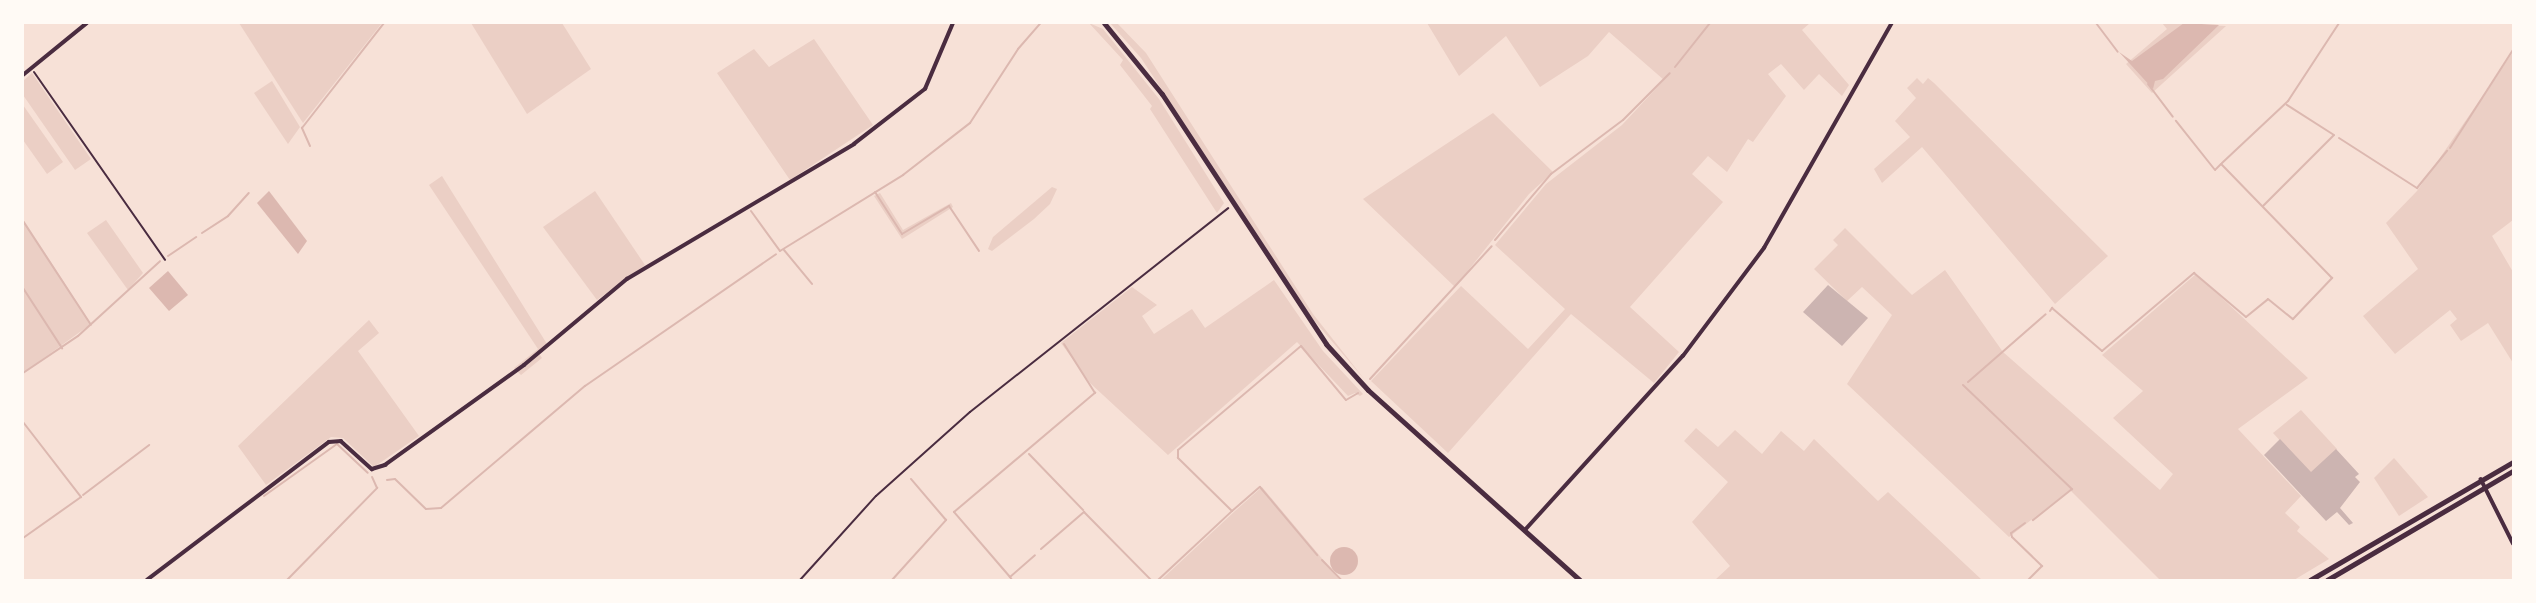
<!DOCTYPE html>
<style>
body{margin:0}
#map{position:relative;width:2536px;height:603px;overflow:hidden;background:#f7e1d7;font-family:"PT Sans",sans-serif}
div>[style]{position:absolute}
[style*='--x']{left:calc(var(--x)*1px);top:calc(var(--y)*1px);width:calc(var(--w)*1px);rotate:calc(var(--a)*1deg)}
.green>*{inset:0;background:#ebcfc5}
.water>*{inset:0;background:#dcb8b0}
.round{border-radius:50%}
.stream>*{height:2px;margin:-1px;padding:0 1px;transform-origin:1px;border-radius:1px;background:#dcb8b0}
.building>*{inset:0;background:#ccb4b1}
.path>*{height:2px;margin:-1px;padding:0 1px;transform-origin:1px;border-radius:1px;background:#4a2c40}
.minor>*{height:3.5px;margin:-1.75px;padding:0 1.75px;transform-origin:1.75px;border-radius:1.75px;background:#4a2c40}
.secondary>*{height:5px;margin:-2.5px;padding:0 2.5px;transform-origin:2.5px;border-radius:2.5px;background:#4a2c40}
.primary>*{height:5px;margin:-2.5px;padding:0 2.5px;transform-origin:2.5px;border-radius:2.5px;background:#4a2c40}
span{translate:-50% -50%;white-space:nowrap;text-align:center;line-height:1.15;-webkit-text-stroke:6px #fffaf5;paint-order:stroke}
.frame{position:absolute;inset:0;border:24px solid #fffaf5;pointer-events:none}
</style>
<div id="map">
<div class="green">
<i style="clip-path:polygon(239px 23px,382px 23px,303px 123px)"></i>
<i style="clip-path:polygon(471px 23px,562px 23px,591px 69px,527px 114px)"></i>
<i style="clip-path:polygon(1089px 23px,1103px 29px,1159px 99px,1224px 203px,1217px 213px,1150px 109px,1152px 106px,1120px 65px,1123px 60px)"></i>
<i style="clip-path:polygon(1110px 23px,1117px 23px,1146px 53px,1313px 314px,1365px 380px,1312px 318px,1141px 58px)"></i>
<i style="clip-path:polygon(1427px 23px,1810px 23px,1802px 30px,1849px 85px,1842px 96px,1819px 74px,1804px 90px,1781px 64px,1768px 74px,1786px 96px,1753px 142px,1748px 139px,1727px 172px,1708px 156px,1692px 174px,1723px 202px,1630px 307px,1679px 352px,1654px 383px,1571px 314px,1448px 453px,1371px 381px,1461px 286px,1528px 349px,1565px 309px,1495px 245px,1546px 184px,1622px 125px,1664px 80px,1609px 32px,1588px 56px,1540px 87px,1506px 36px,1459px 76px)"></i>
<i style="clip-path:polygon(2162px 23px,2226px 26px,2152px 93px,2126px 64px,2167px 29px)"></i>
<i style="clip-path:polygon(814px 39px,873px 125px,790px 180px,717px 73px,754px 49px,769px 67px)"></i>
<i style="clip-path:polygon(2513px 52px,2513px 220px,2492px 236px,2513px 272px,2513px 363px,2488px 323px,2461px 341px,2450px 325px,2457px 319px,2450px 310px,2395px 354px,2363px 316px,2418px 269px,2386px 223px,2417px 191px)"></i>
<i style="clip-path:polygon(32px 73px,91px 159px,75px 170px,23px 95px,23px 81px)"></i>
<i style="clip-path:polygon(1917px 78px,1923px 84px,1928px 78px,1934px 83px,2108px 256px,2055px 304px,1922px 147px,1882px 183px,1874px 169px,1910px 137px,1895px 121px,1916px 98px,1907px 88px)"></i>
<i style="clip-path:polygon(272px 81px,300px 127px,288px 144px,254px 93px)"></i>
<i style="clip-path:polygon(23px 105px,63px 162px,47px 174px,23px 140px)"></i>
<i style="clip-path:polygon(1493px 113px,1553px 172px,1529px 194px,1455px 287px,1363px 199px)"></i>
<i style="clip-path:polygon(442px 176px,547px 344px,538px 352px,542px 358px,521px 375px,514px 368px,538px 349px,429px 185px)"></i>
<i style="clip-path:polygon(1052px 187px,1057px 189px,1050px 204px,1034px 219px,992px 251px,988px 249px,993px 237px)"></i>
<i style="clip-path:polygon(595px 191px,645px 265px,597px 300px,543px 227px)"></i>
<i style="clip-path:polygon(880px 193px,903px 230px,951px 203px,953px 207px,902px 239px,874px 196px)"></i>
<i style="clip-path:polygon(23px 219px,91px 324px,23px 373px)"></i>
<i style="clip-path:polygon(106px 220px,143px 273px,128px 290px,87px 233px)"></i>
<i style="clip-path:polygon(1845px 228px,1912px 295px,1945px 270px,2003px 352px,2160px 490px,2173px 474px,2113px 418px,2143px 391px,2102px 355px,2196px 274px,2308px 378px,2238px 429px,2301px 496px,2285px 513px,2300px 527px,2297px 531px,2329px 559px,2294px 580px,2160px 580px,2070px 490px,2009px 537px,1847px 384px,1892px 315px,1862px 287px,1847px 301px,1814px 269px,1838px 245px,1833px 240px)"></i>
<i style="clip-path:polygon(1274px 280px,1323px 351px,1363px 394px,1360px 396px,1355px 393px,1348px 396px,1297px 342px,1168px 455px,1090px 383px,1061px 343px,1132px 287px,1157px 305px,1142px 316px,1154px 334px,1192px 309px,1205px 328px)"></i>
<i style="clip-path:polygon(369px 320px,379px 333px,358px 351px,419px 436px,374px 467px,343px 438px,331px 437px,266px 485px,238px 446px)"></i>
<i style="clip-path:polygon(2301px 410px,2337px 449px,2310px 474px,2273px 433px)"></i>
<i style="clip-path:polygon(1696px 428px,1718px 447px,1735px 430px,1762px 454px,1781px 431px,1804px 451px,1814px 439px,1878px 501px,1888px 492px,1982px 580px,1715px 580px,1730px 566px,1692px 522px,1728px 482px,1684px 441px)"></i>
<i style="clip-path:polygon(2394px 458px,2428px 497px,2399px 516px,2374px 478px)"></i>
<i style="clip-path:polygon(1262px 487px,1340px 580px,1161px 580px,1235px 511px)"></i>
</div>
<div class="water">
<i style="clip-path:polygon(2184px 23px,2219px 25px,2163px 79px,2155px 81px,2153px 89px,2119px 52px,2132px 61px)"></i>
<i style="clip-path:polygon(269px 191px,307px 241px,298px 254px,257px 203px)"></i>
<i style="clip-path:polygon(168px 271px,188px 295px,169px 311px,149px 288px)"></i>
<i class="round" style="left:1330px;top:547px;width:28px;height:28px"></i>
</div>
<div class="stream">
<i style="--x:2096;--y:23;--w:36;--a:53"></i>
<i style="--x:1675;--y:67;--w:56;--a:-51.5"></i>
<i style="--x:2148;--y:84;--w:41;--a:52.9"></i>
<i style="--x:2339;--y:138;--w:93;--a:32.7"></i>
<i style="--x:2417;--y:188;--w:48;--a:-51"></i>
<i style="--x:310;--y:146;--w:20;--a:-114"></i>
<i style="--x:302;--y:128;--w:133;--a:-52"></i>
<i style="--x:2450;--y:148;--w:117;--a:-57.3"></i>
<i style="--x:2222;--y:163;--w:91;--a:-43.2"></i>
<i style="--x:2288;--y:101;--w:93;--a:-56.8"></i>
<i style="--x:875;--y:192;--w:50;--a:57.3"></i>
<i style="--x:902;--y:234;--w:55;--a:-30.8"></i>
<i style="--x:949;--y:206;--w:54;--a:56.3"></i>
<i style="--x:2263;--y:206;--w:100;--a:-45"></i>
<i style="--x:2334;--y:135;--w:56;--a:-147.4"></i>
<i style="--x:751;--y:211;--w:49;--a:54.1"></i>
<i style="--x:780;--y:251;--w:145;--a:-31.7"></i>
<i style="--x:903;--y:175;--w:85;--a:-37.8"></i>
<i style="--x:970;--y:123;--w:88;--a:-57"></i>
<i style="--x:1018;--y:49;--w:35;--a:-49"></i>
<i style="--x:23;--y:221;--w:124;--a:56.8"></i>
<i style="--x:202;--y:233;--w:31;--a:-33"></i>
<i style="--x:228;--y:216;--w:31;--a:-48"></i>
<i style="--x:1495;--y:240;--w:87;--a:-49.7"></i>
<i style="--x:1551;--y:174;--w:90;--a:-36.9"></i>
<i style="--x:1623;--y:120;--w:66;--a:-45"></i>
<i style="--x:784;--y:250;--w:44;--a:50.5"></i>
<i style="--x:168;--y:256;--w:34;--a:-34"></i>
<i style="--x:23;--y:288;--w:72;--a:57"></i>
<i style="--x:2050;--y:311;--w:4;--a:-56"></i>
<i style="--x:2052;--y:308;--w:66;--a:40.7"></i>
<i style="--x:2102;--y:351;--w:121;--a:-40.3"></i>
<i style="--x:2194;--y:273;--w:68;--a:40.2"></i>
<i style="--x:2246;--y:317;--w:28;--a:-39"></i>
<i style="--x:2268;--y:299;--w:32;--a:39"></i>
<i style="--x:2293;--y:319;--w:57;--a:-46.4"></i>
<i style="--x:2332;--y:278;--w:159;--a:-134.2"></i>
<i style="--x:2221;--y:164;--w:8;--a:135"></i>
<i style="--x:2215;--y:170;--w:63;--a:-128.5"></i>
<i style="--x:23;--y:373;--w:66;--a:-33.9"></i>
<i style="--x:78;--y:336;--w:111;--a:-42.4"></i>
<i style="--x:1370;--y:379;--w:180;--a:-47.5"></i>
<i style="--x:1968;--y:382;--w:103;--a:-41.1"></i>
<i style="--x:1963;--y:385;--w:151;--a:43.7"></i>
<i style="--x:2072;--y:489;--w:50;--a:141.5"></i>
<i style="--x:23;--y:422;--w:95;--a:52.3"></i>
<i style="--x:81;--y:497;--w:71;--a:144.7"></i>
<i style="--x:1029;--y:454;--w:78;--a:46"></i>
<i style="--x:387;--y:480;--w:8;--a:-7"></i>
<i style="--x:395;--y:479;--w:43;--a:44.1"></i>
<i style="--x:426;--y:509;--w:15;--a:-4"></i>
<i style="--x:441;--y:508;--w:189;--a:-40.3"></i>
<i style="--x:585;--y:386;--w:232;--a:-34.6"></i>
<i style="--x:83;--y:495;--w:83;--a:-37.1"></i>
<i style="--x:264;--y:496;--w:90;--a:-35.5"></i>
<i style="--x:337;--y:444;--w:42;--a:43.1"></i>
<i style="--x:1232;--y:511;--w:37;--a:-41"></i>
<i style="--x:1260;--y:487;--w:89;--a:50"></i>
<i style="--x:2025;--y:523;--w:17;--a:144"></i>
<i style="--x:2011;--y:533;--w:4;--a:76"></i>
<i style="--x:2012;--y:537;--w:42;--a:44"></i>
<i style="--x:2042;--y:566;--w:20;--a:135"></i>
<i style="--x:1041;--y:549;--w:57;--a:-40.7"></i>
<i style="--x:1084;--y:512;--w:95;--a:45.4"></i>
<i style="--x:1322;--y:560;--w:28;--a:46"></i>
<i style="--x:1010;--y:577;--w:86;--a:-130.7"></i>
<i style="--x:954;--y:512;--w:185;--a:-40.2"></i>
<i style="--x:1095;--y:393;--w:58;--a:-122.3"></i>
<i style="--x:287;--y:580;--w:129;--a:-45.6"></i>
<i style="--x:377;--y:488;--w:12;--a:-114"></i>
<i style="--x:892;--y:580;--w:81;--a:-48"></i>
<i style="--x:946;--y:520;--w:54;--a:-130.5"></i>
<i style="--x:1012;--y:580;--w:4;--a:-124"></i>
<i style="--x:1010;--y:577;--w:33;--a:-41"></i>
<i style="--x:1158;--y:580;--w:101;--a:-43"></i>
<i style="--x:1232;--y:511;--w:76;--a:-135.5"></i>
<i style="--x:1178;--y:458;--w:8;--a:-90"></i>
<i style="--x:1178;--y:450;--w:161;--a:-40.2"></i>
<i style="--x:1301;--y:346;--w:70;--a:50.2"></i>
<i style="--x:1346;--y:400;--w:14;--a:-30"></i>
</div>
<div class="building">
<i style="clip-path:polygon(1828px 285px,1868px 318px,1842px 346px,1803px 312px)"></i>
<i style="clip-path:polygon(2280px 439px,2311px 472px,2336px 449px,2359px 474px,2355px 477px,2360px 482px,2340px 508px,2353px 523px,2349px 525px,2337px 512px,2326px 521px,2264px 455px)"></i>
</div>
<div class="path">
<i style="--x:34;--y:72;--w:229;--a:55.1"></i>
<i style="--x:800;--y:580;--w:113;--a:-47.9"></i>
<i style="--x:876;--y:496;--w:126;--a:-41.8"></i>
<i style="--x:970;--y:412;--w:329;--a:-38.3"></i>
</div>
<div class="minor">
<i style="--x:23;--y:75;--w:82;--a:-39.1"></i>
<i style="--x:2481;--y:479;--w:72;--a:63.4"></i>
<i style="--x:1525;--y:530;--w:235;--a:-47.8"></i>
<i style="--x:1683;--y:356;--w:135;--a:-53.1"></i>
<i style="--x:1764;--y:248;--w:259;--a:-60.4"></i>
<i style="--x:147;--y:580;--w:228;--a:-37.2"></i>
<i style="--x:329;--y:442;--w:12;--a:-5"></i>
<i style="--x:341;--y:441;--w:42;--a:42.1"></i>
<i style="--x:372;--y:469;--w:14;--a:-17"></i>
<i style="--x:385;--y:465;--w:171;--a:-35.7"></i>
<i style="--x:524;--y:365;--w:134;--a:-39.9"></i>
<i style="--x:627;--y:279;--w:264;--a:-30.7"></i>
<i style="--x:854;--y:144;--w:90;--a:-37.8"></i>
<i style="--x:925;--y:89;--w:72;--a:-67"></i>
</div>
<div class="secondary">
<i style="--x:1104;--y:23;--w:92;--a:50.8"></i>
<i style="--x:1162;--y:94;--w:299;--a:56.7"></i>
<i style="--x:1326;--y:344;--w:62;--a:47.6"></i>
<i style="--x:1368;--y:390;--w:285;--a:41.9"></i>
</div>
<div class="primary">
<i style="--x:2310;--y:580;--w:235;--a:-30.2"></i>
<i style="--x:2327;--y:580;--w:216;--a:-30.4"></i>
</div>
<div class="frame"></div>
</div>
